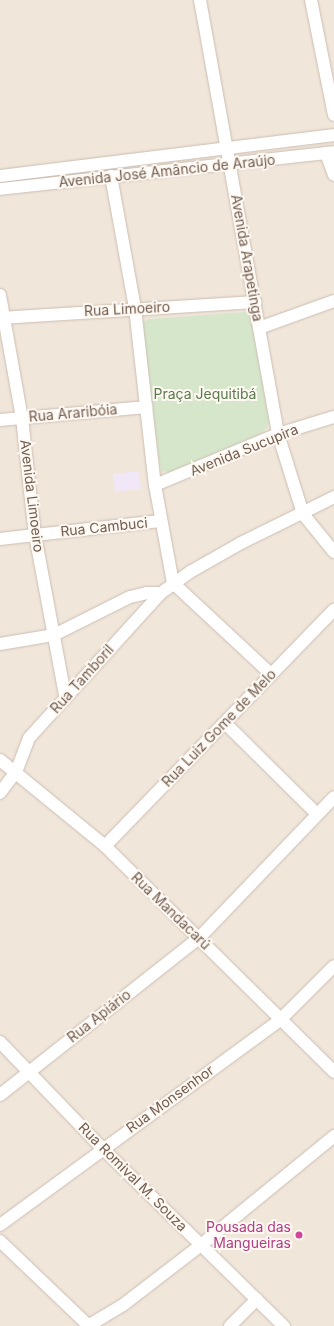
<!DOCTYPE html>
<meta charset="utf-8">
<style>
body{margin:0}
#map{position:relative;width:334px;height:1326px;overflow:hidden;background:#faf4eb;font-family:Inter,sans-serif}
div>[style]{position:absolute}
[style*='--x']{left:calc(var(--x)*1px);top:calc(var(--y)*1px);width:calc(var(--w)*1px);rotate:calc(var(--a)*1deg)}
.residential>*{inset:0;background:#f1e6da}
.education>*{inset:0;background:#f1e7f7}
.green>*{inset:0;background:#d6e6cb}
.roads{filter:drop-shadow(0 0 1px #cbbdb2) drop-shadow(0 0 1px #cbbdb2)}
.minor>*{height:12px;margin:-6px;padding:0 6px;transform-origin:6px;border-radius:6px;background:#fff}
.dots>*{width:11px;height:11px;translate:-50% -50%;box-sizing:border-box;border:2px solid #fdf8f1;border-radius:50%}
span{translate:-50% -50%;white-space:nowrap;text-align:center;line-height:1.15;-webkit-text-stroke:4px #fdf8f1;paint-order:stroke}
.street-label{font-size:14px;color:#725d51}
.park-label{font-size:14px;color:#5b7b4e}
.hotel-label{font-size:14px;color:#b23c85}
.right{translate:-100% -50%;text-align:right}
</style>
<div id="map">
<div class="residential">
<i style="clip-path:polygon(0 0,334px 0,334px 1326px,0 1326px)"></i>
</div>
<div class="education">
<i style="clip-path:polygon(139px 471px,141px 489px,115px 492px,113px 474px)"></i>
</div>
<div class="green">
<i style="clip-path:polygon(247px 312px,251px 316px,269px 423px,267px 428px,260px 434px,170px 472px,161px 471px,140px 324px,149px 319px)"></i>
</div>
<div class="roads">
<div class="minor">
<i style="--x:200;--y:0;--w:441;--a:79.8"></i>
<i style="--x:278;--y:434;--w:84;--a:72.6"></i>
<i style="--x:303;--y:514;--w:49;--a:50.8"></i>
<i style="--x:311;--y:0;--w:117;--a:78.7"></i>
<i style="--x:326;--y:153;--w:23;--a:70"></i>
<i style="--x:0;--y:176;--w:337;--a:-7"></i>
<i style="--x:111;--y:176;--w:134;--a:79.7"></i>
<i style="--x:135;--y:308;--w:178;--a:83.6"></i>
<i style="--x:155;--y:485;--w:100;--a:79.6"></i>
<i style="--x:173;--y:583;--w:134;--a:42.9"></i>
<i style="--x:0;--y:189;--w:336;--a:-6.3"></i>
<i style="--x:0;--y:295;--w:125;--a:79.9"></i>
<i style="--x:22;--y:418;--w:118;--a:83.7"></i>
<i style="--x:35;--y:535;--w:164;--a:79.4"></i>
<i style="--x:0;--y:318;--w:256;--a:-3.6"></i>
<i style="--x:259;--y:328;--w:80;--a:-19.8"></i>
<i style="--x:0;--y:420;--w:147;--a:-5.1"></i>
<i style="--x:155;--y:485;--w:133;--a:-22.5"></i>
<i style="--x:278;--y:434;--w:59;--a:-16.9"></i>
<i style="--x:0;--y:539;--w:161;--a:-6.4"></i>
<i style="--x:0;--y:644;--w:55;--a:-9.5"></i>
<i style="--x:54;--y:635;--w:85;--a:-26.6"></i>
<i style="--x:130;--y:597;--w:17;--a:-13"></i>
<i style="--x:147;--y:593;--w:14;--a:0"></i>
<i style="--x:225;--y:723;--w:129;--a:44.7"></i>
<i style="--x:0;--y:760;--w:136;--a:39.3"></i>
<i style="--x:105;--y:846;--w:322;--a:44.6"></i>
<i style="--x:0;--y:793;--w:26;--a:-53"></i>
<i style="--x:16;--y:772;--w:36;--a:-69"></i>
<i style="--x:29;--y:738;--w:196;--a:-47.7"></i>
<i style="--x:161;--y:593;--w:36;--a:-36"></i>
<i style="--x:190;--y:572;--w:59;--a:-29.6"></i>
<i style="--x:241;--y:543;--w:104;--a:-26.3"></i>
<i style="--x:105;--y:846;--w:329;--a:-45.9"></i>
<i style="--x:0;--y:1042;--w:147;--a:46.1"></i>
<i style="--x:102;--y:1148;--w:255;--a:44.4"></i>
<i style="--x:0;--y:1095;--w:253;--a:-38.3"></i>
<i style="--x:199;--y:938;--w:195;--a:-46.2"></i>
<i style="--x:0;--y:1225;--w:347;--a:-36.2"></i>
<i style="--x:280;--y:1020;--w:76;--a:-45"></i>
<i style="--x:0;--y:1241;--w:123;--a:43.7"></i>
<i style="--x:88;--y:1326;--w:41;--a:-31"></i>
<i style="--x:123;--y:1305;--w:98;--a:-37.6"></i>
<i style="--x:201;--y:1245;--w:172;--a:-39.3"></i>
<i style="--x:230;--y:1326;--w:38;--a:-45"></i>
</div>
</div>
<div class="dots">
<i style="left:299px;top:1235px;background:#d1479c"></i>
</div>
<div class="street-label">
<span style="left:167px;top:171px;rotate:-6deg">Avenida José Amâncio de Araújo</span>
<span style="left:247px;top:258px;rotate:80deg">Avenida Arapetinga</span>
<span style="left:127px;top:309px;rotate:-3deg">Rua Limoeiro</span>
<span style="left:73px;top:413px;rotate:-5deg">Rua Araribóia</span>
<span style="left:244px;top:450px;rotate:-22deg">Avenida Sucupira</span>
<span style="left:32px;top:496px;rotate:83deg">Avenida Limoeiro</span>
<span style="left:104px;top:527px;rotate:-6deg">Rua Cambuci</span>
<span style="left:82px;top:679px;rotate:-48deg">Rua Tamboril</span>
<span style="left:219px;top:728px;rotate:-46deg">Rua Luiz Gome de Melo</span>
<span style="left:171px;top:911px;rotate:44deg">Rua Mandacarú</span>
<span style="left:99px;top:1016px;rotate:-38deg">Rua Apiário</span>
<span style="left:170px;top:1099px;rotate:-36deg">Rua Monsenhor</span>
<span style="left:133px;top:1177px;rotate:45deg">Rua Romival M. Souza</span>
</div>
<div class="park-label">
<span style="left:205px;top:394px">Praça Jequitibá</span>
</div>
<div class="hotel-label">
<span class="right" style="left:291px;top:1235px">Pousada das<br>Mangueiras</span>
</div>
</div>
